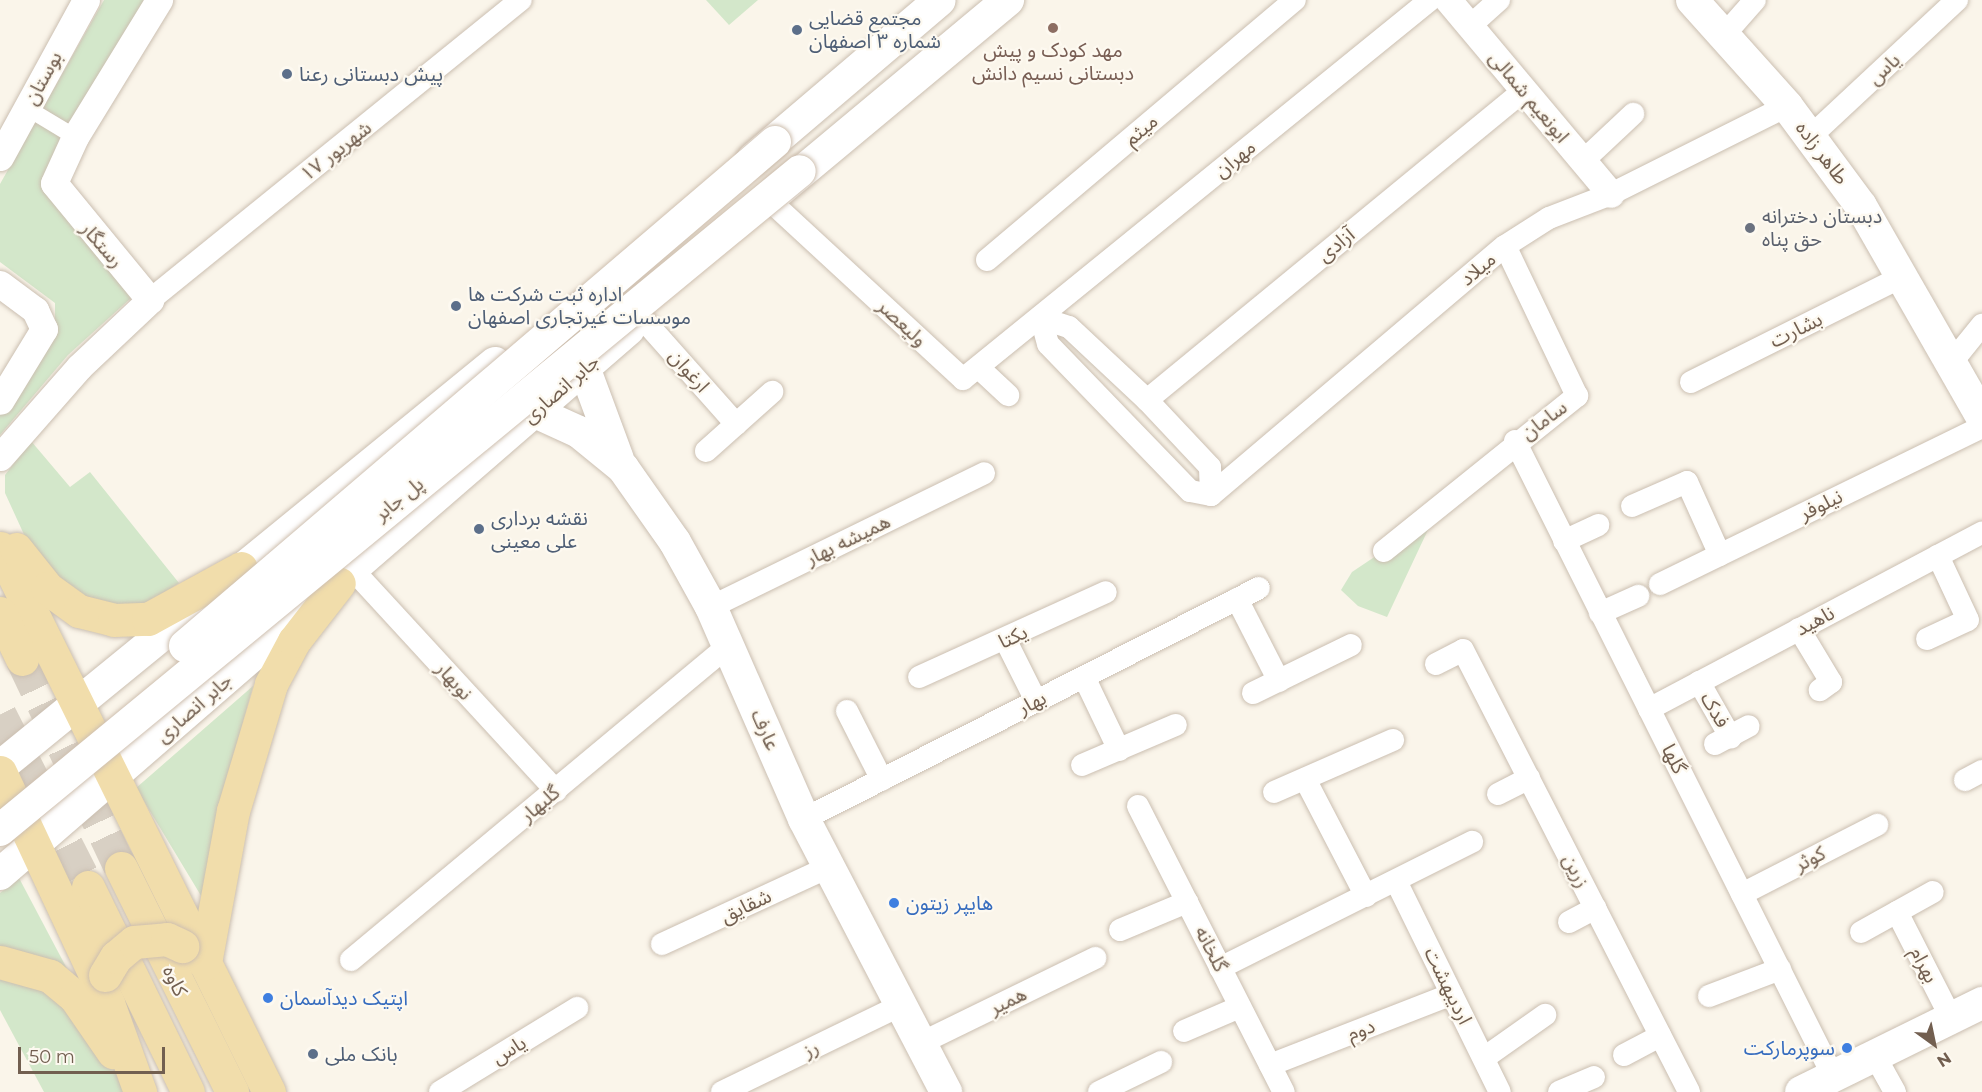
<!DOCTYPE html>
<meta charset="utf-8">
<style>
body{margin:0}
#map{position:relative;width:1982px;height:1092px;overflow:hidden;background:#faf5ea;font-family:Montserrat,"Noto Sans Arabic",sans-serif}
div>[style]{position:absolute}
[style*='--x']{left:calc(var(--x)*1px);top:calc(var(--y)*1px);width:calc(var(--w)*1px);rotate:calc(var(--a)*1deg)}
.green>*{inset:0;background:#d3e7ca}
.primary-tunnel>*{height:33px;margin-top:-16.5px;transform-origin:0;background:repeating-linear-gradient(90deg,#d8d0c4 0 33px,transparent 0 49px)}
.roads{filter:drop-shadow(0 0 2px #cbbfb1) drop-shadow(0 0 2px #cbbfb1)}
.pedestrian>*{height:16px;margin:-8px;padding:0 8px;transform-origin:8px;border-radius:8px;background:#fff}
.minor>*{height:22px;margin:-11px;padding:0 11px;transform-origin:11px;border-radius:11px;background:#fff}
.tertiary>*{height:27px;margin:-13.5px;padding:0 13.5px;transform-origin:13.5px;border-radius:13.5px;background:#fff}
.secondary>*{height:32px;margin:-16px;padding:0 16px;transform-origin:16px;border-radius:16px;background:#fff}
.primary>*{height:33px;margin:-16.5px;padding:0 16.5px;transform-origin:16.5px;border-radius:16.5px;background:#f1ddab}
.bridges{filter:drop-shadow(0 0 2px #cebfaf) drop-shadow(0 0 2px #cebfaf)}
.secondary-bridge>*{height:32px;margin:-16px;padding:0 16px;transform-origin:16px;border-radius:16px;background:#fff}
.primary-bridge>*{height:33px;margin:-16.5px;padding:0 16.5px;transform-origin:16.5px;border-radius:16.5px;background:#f1ddab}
.dots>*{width:16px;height:16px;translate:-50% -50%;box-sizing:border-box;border:3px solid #fdf9f0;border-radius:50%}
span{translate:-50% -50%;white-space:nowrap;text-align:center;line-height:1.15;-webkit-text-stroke:4.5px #fdf9f0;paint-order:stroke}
.service-label{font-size:20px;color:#4e5e75}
.left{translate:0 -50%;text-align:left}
.education-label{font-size:20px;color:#785e54}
.street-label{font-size:20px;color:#725f50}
.worship-label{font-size:20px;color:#5b616d}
.shop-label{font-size:20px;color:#366cbe}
.right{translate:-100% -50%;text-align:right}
.north{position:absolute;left:1904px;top:1014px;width:60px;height:60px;-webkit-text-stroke:4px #fdf9f0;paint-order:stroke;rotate:147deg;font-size:16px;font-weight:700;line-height:24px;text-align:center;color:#725f50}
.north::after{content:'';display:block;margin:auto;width:21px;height:27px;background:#725f50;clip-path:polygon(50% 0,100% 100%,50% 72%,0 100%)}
.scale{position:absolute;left:18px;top:1047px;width:147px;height:27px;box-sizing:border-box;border:3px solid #725f50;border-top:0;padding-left:8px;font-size:18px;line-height:21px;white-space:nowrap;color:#725f50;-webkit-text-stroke:4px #fdf9f0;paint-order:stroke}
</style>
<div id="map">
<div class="green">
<i style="clip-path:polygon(104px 0,144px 0,43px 180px,131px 298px,68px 355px,0 435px,0 415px,55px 332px,55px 303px,0 262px,0 184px)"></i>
<i style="clip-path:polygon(706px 0,758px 0,729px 25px)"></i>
<i style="clip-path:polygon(31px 441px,70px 487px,90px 472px,179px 583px,143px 607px,89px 601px,60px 584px,27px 541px,5px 493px,5px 475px)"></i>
<i style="clip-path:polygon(1434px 517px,1387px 617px,1358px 606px,1341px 590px,1352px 572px)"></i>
<i style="clip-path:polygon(253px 686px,220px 806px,206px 904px,136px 788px)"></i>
<i style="clip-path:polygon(19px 878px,73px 980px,0 952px,0 893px)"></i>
<i style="clip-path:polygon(11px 973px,66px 1004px,132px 1092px,44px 1092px,0 1010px,0 974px)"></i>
</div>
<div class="primary-tunnel">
<i style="--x:22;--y:659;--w:231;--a:64.7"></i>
<i style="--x:0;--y:714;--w:194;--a:63"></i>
</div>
<div class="roads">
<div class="pedestrian">
<i style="--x:27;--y:108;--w:56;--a:31.1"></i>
</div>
<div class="minor">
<i style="--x:1470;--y:26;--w:39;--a:-42"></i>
<i style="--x:1725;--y:34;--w:45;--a:-48.6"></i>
<i style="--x:1810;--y:137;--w:201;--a:-43"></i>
<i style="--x:1583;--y:161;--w:69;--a:-43.2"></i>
<i style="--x:769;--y:200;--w:264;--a:42.7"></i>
<i style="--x:963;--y:379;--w:601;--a:-39.06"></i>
<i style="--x:987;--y:260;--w:403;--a:-40.2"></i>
<i style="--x:150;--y:300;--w:477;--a:-39"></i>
<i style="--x:642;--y:318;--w:142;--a:48.4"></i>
<i style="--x:1041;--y:318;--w:29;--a:18"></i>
<i style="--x:1069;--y:327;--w:107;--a:43.1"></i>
<i style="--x:1147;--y:400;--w:92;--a:46.8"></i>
<i style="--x:1210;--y:467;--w:28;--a:88"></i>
<i style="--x:1211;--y:495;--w:21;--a:-169"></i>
<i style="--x:1190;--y:491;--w:204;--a:-134"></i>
<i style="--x:1048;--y:344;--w:27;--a:-105"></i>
<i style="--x:1952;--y:362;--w:48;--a:-51"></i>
<i style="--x:979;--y:368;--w:40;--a:43"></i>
<i style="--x:1691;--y:382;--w:236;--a:-26.5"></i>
<i style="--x:1147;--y:400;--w:488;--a:-39.4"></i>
<i style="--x:1515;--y:441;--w:710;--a:63.4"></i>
<i style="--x:706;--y:451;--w:89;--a:-41.8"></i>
<i style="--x:1211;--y:495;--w:385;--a:-40.3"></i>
<i style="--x:1505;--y:246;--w:52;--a:-32.5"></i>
<i style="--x:1549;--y:218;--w:66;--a:-21.2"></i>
<i style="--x:1611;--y:194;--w:197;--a:-26.6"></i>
<i style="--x:1632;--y:506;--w:60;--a:-23.6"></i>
<i style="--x:1687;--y:482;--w:80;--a:65.7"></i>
<i style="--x:1564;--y:541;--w:38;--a:-25"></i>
<i style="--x:1384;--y:551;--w:248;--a:-38.8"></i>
<i style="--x:1577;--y:396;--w:166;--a:-115.6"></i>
<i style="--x:353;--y:570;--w:300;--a:47.4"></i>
<i style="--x:1660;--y:584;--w:358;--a:-26"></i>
<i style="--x:1237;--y:599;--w:92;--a:62.9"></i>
<i style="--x:711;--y:607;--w:304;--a:-26.1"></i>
<i style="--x:1600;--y:613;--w:42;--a:-24.1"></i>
<i style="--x:1799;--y:629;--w:62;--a:58.9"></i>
<i style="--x:1831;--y:682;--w:14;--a:144"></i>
<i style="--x:1927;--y:639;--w:45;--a:-24.9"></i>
<i style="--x:1968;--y:620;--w:71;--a:-115.1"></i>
<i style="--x:1006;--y:641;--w:67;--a:63.4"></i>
<i style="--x:1436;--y:664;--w:30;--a:-27"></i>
<i style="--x:1463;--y:650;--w:496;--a:62.9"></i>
<i style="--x:919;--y:677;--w:205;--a:-24.4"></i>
<i style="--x:1084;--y:677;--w:81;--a:64.4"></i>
<i style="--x:1699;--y:682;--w:64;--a:60.3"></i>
<i style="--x:1253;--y:693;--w:109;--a:-26.1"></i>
<i style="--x:1649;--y:709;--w:377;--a:-27.9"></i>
<i style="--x:847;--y:711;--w:77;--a:63.1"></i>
<i style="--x:1715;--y:744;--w:38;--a:-28"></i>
<i style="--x:1082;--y:765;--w:102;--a:-23.1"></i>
<i style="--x:1305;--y:779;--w:132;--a:62.5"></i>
<i style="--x:1965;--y:780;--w:19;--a:-28"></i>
<i style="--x:1274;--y:792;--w:130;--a:-23.6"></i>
<i style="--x:1498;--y:794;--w:35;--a:-27"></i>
<i style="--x:1138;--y:806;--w:321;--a:63"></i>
<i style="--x:804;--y:819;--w:510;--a:-26.92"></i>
<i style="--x:1396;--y:881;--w:235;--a:63.8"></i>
<i style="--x:1742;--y:894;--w:152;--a:-27.1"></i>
<i style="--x:1897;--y:912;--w:119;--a:63"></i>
<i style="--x:1569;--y:922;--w:30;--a:-28"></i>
<i style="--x:1120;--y:930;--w:73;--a:-22.7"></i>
<i style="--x:1861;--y:932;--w:82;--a:-29.1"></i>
<i style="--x:662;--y:944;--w:184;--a:-24.8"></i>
<i style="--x:351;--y:960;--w:489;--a:-39.8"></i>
<i style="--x:1220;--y:968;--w:282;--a:-26.6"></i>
<i style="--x:1709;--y:996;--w:76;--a:-20.8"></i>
<i style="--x:1184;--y:1031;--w:61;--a:-23.2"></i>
<i style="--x:921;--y:1043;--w:194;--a:-26"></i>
<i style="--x:1624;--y:1055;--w:41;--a:-27.8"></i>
<i style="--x:1875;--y:1056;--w:41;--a:60.9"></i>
<i style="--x:1484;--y:1058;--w:75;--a:-35.2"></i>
<i style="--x:1270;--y:1065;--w:195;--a:-21.3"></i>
<i style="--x:440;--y:1092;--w:161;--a:-31.5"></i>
<i style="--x:722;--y:1092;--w:199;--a:-25.9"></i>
<i style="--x:1099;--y:1092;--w:69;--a:-25.8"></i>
<i style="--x:1559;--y:1092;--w:38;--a:-23"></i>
</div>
<div class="tertiary">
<i style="--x:1448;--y:0;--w:253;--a:50"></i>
<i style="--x:0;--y:157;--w:179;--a:-61.3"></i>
<i style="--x:0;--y:284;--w:44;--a:36.6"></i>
<i style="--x:35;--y:310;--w:21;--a:65"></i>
<i style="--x:44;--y:329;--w:84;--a:121.4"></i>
<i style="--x:0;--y:457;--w:120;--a:-48.7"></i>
<i style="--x:79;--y:367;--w:98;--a:-43.3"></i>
<i style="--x:150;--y:300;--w:151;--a:-129.4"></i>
<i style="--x:54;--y:183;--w:51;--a:-65.5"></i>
<i style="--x:75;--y:137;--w:161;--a:-58.5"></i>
</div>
<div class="secondary">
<i style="--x:1692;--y:0;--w:142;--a:48.1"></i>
<i style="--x:1787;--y:106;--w:124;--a:53.5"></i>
<i style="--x:1861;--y:206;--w:243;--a:60.2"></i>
<i style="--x:753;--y:159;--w:245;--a:-40.4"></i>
<i style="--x:780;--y:190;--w:297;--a:-39.8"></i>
<i style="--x:585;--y:370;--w:95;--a:69.7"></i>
<i style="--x:535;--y:412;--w:48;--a:24.4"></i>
<i style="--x:579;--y:432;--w:57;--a:39.3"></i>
<i style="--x:623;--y:468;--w:90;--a:54.9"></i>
<i style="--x:675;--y:542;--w:74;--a:61"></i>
<i style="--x:711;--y:607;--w:232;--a:66.3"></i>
<i style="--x:804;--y:819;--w:308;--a:62.5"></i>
<i style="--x:0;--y:767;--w:639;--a:-39.22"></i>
<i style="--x:0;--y:874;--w:832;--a:-40.91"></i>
<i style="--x:1801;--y:1092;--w:202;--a:-26.2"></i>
</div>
<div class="primary">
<i style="--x:0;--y:548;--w:607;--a:63.69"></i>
<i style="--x:16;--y:549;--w:50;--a:51.5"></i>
<i style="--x:47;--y:588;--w:39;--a:36"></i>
<i style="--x:79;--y:611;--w:36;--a:14"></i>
<i style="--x:114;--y:620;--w:34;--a:-2"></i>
<i style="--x:148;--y:619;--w:106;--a:-28.7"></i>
<i style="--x:0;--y:613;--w:51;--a:64.4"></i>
<i style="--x:0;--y:772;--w:255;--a:64.9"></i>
<i style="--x:108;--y:1003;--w:95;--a:70.2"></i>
<i style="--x:121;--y:868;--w:250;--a:63.6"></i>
<i style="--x:88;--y:887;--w:228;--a:64"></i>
<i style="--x:201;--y:959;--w:6;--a:45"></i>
<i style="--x:205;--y:963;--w:155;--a:-79.6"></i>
<i style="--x:233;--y:811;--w:133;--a:-73.3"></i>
<i style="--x:271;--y:684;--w:49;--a:-61.9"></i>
<i style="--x:294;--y:641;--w:73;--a:-52.2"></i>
<i style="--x:0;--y:962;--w:52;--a:15.6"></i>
<i style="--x:50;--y:976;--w:33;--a:40"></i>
<i style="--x:75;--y:997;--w:67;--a:55.4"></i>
</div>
</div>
<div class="bridges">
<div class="secondary-bridge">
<i style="--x:185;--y:646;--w:776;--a:-40.51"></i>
<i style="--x:0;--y:830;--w:1036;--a:-39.48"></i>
</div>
<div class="primary-bridge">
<i style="--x:105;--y:975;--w:21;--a:-59"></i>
<i style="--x:116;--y:957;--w:23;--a:-40"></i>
<i style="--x:134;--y:942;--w:33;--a:-5"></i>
<i style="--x:167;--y:939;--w:17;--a:25"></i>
</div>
</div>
<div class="dots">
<i style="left:1053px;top:28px;background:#8d6e63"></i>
<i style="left:797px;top:30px;background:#5c6f8a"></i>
<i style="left:287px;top:74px;background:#5c6f8a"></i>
<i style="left:1750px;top:228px;background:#6b7280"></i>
<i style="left:456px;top:306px;background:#5c6f8a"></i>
<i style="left:479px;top:529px;background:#5c6f8a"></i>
<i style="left:894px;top:903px;background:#3f7fe0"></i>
<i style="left:268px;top:998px;background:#3f7fe0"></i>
<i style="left:1847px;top:1048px;background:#3f7fe0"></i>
<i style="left:313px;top:1054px;background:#5c6f8a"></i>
</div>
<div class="service-label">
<span class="left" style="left:809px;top:30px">مجتمع قضایی<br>شماره ۳ اصفهان</span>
<span class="left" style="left:299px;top:74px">پیش دبستانی رعنا</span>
<span class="left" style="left:468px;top:306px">اداره ثبت شرکت ها<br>موسسات غیرتجاری اصفهان</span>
<span class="left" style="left:491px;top:530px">نقشه برداری<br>علی معینی</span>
<span class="left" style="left:325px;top:1054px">بانک ملی</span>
</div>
<div class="education-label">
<span style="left:1053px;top:62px">مهد کودک و پیش<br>دبستانی نسیم دانش</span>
</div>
<div class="street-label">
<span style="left:1884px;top:69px;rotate:-43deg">یاس</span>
<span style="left:43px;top:78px;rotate:-61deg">بوستان</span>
<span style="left:1529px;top:97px;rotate:50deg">ابونعیم شمالی</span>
<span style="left:1141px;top:130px;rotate:-40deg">میثم</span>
<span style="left:336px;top:151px;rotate:-38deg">۱۷ شهریور</span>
<span style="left:1822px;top:153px;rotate:53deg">طاهر زاده</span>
<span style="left:1235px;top:159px;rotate:-39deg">مهران</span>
<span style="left:102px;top:245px;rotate:49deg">رستگار</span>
<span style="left:1336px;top:245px;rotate:-39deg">آزادی</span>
<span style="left:1478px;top:269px;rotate:-40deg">میلاد</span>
<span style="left:902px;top:323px;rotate:43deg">ولیعصر</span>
<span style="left:1796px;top:330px;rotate:-26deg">بشارت</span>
<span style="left:689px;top:371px;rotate:49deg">ارغوان</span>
<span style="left:561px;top:389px;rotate:-41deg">جابر انصاری</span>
<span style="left:1544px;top:420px;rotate:-36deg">سامان</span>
<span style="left:399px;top:499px;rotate:-39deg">پل جابر</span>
<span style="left:1821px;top:505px;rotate:-26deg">نیلوفر</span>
<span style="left:848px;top:540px;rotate:-26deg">همیشه بهار</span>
<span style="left:1815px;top:621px;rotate:-28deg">ناهید</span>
<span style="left:1013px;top:637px;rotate:-25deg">یکتا</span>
<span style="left:454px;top:681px;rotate:48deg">نوبهار</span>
<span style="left:1032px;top:703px;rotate:-27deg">بهار</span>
<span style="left:194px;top:708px;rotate:-41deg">جابر انصاری</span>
<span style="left:1715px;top:710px;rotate:60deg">فدک</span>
<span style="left:765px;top:730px;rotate:66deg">عارف</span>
<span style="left:1674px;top:759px;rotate:63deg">گلها</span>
<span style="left:540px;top:804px;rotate:-40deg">گلبهار</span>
<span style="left:1810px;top:859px;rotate:-27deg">کوثر</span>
<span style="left:1576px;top:871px;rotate:63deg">زرین</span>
<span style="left:746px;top:906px;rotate:-25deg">شقایق</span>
<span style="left:1211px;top:949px;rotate:63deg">گلخانه</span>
<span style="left:1924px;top:965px;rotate:63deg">بهرام</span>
<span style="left:175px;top:981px;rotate:64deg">کاوه</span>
<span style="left:1448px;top:986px;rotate:64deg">اردیبهشت</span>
<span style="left:1008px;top:1001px;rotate:-26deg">همیر</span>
<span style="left:1361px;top:1030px;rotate:-21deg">دوم</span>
<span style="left:811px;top:1049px;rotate:-26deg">رز</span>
<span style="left:509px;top:1050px;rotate:-31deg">یاس</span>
</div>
<div class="worship-label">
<span class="left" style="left:1762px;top:228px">دبستان دخترانه<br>حق پناه</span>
</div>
<div class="shop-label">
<span class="left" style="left:906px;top:903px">هایپر زیتون</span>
<span class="left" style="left:280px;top:998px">اپتیک دیدآسمان</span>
<span class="right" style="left:1835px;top:1048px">سوپرمارکت</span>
</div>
<div class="north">N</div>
<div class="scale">50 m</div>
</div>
